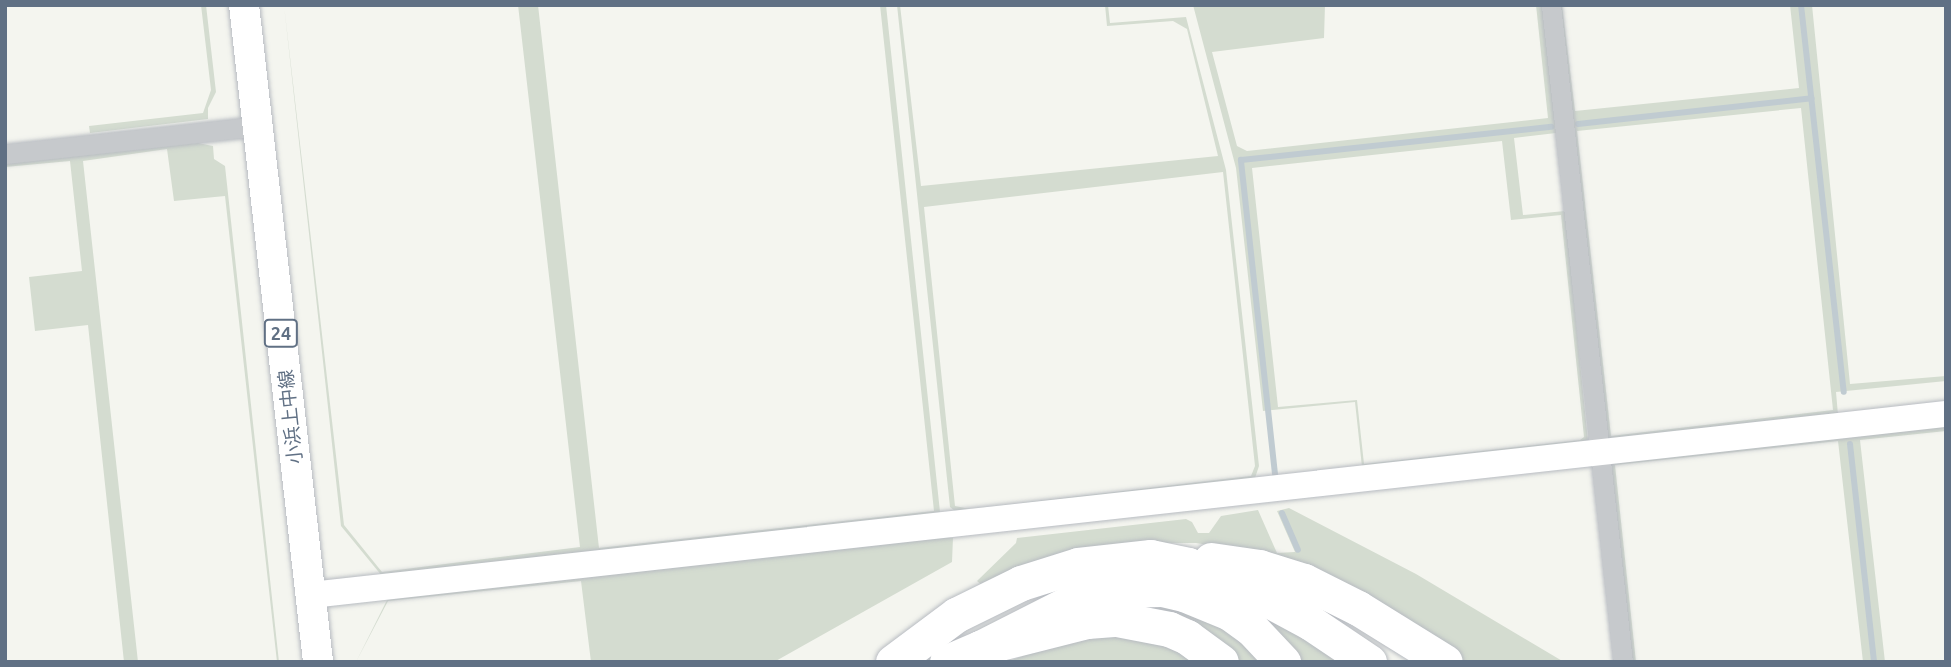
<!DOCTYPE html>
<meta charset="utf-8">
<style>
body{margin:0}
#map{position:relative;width:1951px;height:667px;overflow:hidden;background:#f4f5ef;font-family:Ubuntu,"Noto Sans JP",sans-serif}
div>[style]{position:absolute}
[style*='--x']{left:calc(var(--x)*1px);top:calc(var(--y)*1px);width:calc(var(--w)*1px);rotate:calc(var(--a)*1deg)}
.green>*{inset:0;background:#d4dcd0}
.stream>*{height:6px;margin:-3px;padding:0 3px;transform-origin:3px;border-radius:3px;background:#c0cbd1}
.roads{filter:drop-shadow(0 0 2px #b7bbc1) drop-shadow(0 0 2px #b7bbc1)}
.street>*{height:19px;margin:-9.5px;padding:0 9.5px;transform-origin:9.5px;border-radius:9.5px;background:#c6c9cc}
.secondary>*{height:26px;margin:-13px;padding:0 13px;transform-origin:13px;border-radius:13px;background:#fff}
.primary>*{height:30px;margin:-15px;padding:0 15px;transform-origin:15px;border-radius:15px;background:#fff}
.highway>*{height:35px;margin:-17.5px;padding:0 17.5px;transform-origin:17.5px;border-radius:17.5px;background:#fff}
span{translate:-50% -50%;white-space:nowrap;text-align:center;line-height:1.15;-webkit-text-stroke:7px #fff;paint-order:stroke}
.shield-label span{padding:2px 5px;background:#fff;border:2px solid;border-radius:5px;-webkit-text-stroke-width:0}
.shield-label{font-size:18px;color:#607084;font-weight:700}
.street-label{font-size:19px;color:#607084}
.frame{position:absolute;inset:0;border:7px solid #607084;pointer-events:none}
</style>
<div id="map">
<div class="green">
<i style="clip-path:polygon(201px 5px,206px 5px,216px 92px,208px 108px,208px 119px,90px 133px,89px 126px,203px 113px,211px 90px)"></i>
<i style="clip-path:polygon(284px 5px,344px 525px,382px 572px,580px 547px,518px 5px,538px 5px,599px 548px,934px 511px,880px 5px,886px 5px,940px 512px,936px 516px,382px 576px,341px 526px)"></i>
<i style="clip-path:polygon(evenodd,897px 5px,900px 5px,921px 186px,1218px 156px,1187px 29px,1173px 21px,1107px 26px,1105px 5px,1108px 5px,1110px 23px,1186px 17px,1226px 170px,1259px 466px,1254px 481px,955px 511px,950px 507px,897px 5px,1223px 172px,1255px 466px,1251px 476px,970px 509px,955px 506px,924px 207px,1223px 172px)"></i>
<i style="clip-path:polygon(evenodd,1193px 5px,1325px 5px,1324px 38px,1212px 52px,1237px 146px,1247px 151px,1548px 118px,1536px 5px,1542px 5px,1556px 133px,1514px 138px,1523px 215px,1565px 211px,1588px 442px,1362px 467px,1355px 402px,1263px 411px,1236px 168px,1193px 5px,1502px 141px,1511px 220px,1561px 215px,1584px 437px,1580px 440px,1364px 464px,1357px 400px,1278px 407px,1252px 168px,1502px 141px)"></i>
<i style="clip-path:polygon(evenodd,1558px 5px,1562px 5px,1575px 111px,1799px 88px,1790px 5px,1812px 5px,1850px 384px,1946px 376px,1946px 381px,1836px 392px,1838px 415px,1608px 440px,1558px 5px,1801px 108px,1833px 410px,1611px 436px,1577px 131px,1801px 108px)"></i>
<i style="clip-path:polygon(198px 143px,213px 146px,214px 159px,225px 166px,279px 662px,277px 662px,225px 196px,174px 201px,167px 149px,83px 161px,138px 662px,124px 662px,88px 325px,35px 331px,29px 277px,82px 271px,70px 161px,5px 167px,5px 164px)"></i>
<i style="clip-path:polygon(1946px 424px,1946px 431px,1860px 440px,1885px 662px,1863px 662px,1838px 441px,1615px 465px,1636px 662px,1631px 662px,1610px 461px)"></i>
<i style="clip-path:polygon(1289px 508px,1416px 574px,1564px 662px,1465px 662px,1427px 637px,1229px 548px,1196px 543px,1161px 543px,983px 586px,977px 581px,1016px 543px,1017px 538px,1186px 519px,1192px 522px,1198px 533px,1209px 533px,1221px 516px,1258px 510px,1277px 553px,1295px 552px,1277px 511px)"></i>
<i style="clip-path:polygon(943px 536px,953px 538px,952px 562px,774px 662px,591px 662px,581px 581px,388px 601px,356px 662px,388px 598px)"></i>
<i style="clip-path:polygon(1229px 593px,1350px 662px,1296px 662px)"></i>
<i style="clip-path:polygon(1127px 600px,1211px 616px,1268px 662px,1236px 662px)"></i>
<i style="clip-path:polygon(1137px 633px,1201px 662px,1007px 662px,1067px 639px)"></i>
</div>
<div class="stream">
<i style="--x:1801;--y:5;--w:389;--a:83.7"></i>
<i style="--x:1578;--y:124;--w:235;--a:-6.3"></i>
<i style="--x:1850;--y:444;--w:219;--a:83.7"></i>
<i style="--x:1275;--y:474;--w:316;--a:-96.2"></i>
<i style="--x:1241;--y:160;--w:312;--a:-6.1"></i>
<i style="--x:1282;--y:513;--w:40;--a:66.6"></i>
</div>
<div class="roads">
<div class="street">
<i style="--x:1551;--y:5;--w:661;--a:83.75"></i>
<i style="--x:5;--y:154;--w:255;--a:-6.3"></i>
</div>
<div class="secondary">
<i style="--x:311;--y:595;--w:1645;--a:-6.32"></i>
</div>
<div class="primary">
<i style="--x:244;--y:5;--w:661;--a:83.57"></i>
</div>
<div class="highway">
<i style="--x:1211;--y:560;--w:49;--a:8.3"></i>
<i style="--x:1259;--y:567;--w:47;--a:17.3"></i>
<i style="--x:1304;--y:581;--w:60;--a:26.6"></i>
<i style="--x:1358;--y:608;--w:102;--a:31.8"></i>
<i style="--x:980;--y:648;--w:111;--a:-26.8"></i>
<i style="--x:1079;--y:598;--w:38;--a:-12"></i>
<i style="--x:1116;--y:590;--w:46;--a:-1.2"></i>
<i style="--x:1162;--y:589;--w:23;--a:13"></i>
<i style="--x:1184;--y:594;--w:50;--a:22.4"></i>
<i style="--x:1230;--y:613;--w:26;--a:36"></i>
<i style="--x:1251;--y:628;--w:47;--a:46.7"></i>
<i style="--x:893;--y:662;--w:79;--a:-36.7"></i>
<i style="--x:956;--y:615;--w:72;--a:-26.2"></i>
<i style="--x:1021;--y:583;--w:60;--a:-17.5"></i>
<i style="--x:1078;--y:565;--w:73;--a:-6.3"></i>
<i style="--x:1151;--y:557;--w:38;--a:12"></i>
<i style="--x:1188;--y:565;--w:69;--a:22.1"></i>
<i style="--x:1252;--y:591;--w:67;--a:28.5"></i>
<i style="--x:1311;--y:623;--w:70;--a:33.9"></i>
<i style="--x:947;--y:662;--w:36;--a:-23"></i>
<i style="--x:980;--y:648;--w:110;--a:-14.2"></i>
<i style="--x:1087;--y:621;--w:30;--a:-4"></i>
<i style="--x:1117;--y:619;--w:53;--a:10.9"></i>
<i style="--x:1169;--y:629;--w:20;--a:24"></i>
<i style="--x:1187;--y:637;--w:42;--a:36.3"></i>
</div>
</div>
<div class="shield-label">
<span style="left:281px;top:333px">24</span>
</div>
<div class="street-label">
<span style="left:291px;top:417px;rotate:-96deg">小浜上中線</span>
</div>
<div class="frame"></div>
</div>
